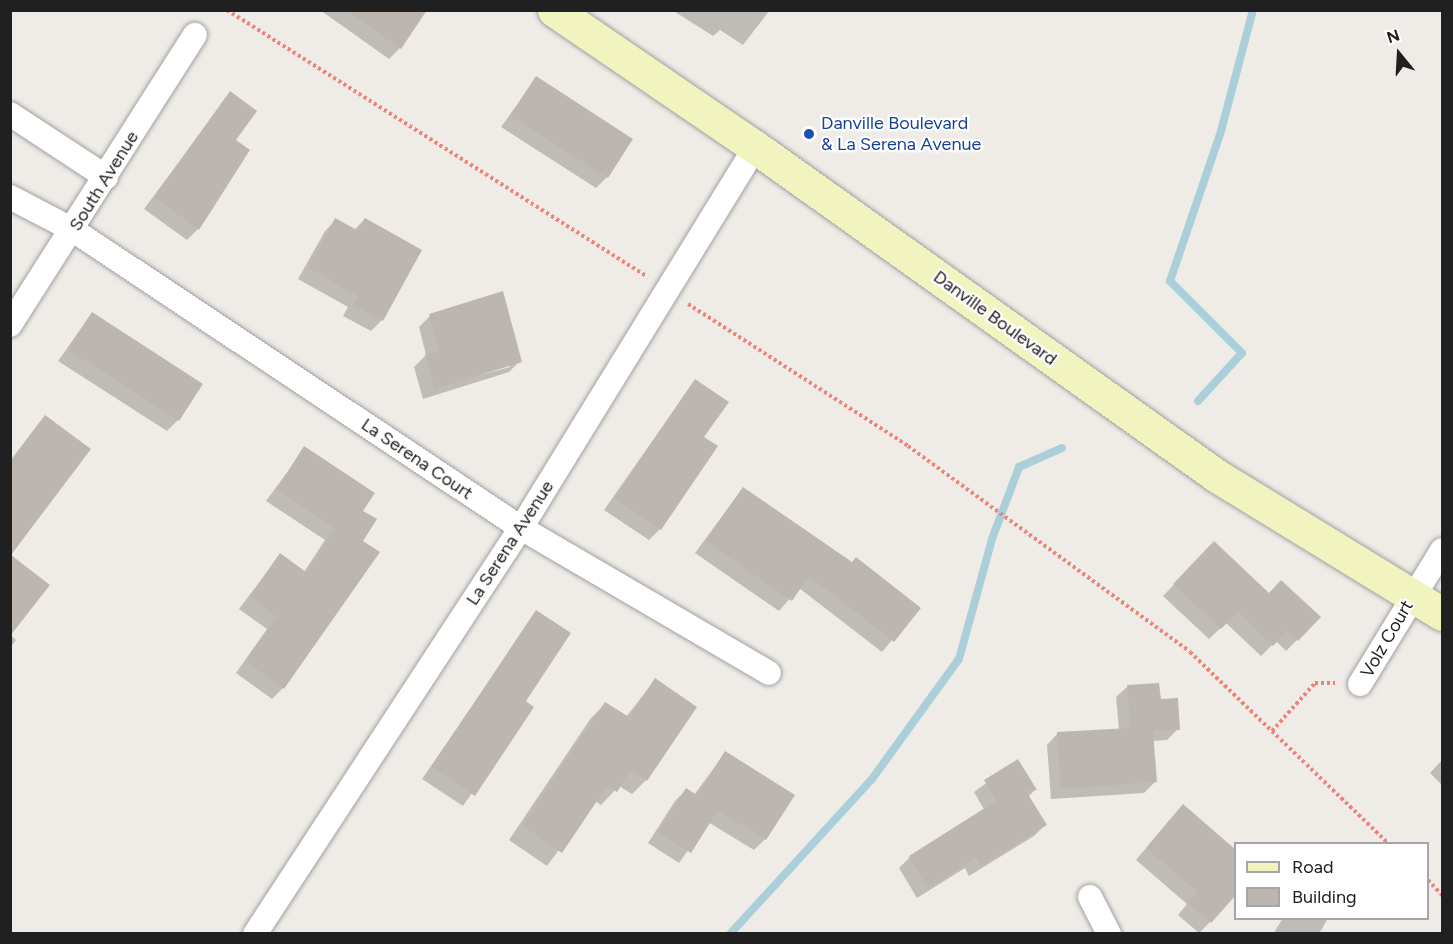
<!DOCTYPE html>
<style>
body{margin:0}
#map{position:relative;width:1453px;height:944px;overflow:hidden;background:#efece7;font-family:Figtree,sans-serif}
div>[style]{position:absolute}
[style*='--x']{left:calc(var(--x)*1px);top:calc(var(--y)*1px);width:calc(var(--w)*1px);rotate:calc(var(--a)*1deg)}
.shadow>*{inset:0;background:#0003}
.stream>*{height:8px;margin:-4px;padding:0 4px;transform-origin:4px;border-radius:4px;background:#abcfd9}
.building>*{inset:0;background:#bdb6b0}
.path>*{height:4px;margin-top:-2px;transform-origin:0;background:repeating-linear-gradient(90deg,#ee8479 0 3px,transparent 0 6px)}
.roads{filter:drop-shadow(0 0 2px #a1a1a1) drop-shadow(0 0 2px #a1a1a1)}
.street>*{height:24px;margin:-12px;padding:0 12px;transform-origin:12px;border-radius:12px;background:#fff}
.secondary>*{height:33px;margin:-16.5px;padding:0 16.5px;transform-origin:16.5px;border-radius:16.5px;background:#f2f4c0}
.dots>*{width:16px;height:16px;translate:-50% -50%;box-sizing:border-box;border:3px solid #fff;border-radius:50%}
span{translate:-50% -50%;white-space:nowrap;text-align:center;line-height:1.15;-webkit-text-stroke:4.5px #fff;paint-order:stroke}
.transit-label{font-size:18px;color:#164399}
.left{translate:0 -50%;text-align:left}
.street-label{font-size:18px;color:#202020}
.frame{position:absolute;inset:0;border:12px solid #202020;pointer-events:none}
.legend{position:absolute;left:1234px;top:842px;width:195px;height:78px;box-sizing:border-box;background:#fff;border:2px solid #a6a6a6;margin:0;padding:8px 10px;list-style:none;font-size:18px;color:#202020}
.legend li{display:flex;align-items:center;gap:12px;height:30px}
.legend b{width:30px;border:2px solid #a6a6a6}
.north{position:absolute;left:1369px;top:24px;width:60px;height:60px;-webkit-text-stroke:4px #fff;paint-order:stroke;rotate:342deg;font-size:16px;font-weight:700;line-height:24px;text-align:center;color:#202020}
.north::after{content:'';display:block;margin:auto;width:21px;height:27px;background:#202020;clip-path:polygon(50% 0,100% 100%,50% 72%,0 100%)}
</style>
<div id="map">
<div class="shadow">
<i style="clip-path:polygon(320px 10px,419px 10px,400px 48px,389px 59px)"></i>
<i style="clip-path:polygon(672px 10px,770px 10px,743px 45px,720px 30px,713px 36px)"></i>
<i style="clip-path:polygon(536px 78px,607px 177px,596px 188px,501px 127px)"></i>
<i style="clip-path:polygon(230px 93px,234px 141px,198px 229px,187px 240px,144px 209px)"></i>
<i style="clip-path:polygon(365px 219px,382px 320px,371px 331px,343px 316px,348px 307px,298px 279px,325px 231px,336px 220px,354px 230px)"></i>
<i style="clip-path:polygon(92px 314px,178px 420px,167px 431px,58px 361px)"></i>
<i style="clip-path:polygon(evenodd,430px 316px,520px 361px,509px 372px,423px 399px,414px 367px,426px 355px,419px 327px,430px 316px,510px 364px,510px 367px,468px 378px,510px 364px)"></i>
<i style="clip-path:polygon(695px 380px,660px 529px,649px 540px,604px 510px)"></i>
<i style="clip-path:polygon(305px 448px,361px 511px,361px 542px,283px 688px,272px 699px,236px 673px,267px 629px,239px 609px,280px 555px,304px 572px,325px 540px,266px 501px)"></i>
<i style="clip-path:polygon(743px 488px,919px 608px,882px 652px,799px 588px,779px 611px,695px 553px)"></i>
<i style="clip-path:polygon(1214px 543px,1297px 640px,1286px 651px,1276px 641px,1261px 656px,1226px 623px,1209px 639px,1163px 596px)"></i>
<i style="clip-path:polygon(537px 612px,524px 702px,532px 707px,463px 806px,422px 779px)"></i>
<i style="clip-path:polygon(10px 635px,16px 640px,10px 648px)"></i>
<i style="clip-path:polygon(655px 680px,646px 780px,632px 794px,619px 786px,601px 805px,595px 801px,547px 866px,509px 840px,591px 718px,605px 704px,626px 717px)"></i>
<i style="clip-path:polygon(1128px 686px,1159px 700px,1178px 729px,1167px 740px,1152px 741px,1155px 782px,1144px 793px,1051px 799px,1047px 745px,1058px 733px,1119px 730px,1116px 697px)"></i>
<i style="clip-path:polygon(725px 753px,765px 839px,754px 850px,708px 822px,679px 863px,648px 843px,675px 801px,686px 790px,694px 795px)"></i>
<i style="clip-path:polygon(1442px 760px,1442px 785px,1430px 773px)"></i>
<i style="clip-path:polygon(1017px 761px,1035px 790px,1028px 797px,1045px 825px,1034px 836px,969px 876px,965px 868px,917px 898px,899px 868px,910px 857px,985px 811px,974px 792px)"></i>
<i style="clip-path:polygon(1172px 817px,1210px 922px,1199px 933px,1178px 915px,1187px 904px,1136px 860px)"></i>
<i style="clip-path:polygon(1283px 918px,1328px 918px,1319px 934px,1273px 934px)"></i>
</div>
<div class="stream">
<i style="--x:1198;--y:401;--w:65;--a:-47.5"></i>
<i style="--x:1242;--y:353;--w:102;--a:-135"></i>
<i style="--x:1170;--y:281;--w:158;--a:-71.2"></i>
<i style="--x:1221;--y:131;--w:125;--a:-75.2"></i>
<i style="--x:730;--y:934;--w:210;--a:-47.5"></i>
<i style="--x:872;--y:779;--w:148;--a:-54.1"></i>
<i style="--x:959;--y:659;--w:124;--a:-74.6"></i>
<i style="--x:992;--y:539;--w:77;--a:-69.4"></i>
<i style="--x:1019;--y:467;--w:47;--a:-23.8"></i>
</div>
<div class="building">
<i style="clip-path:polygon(346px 10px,427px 10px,401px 49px)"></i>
<i style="clip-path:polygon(536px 76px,633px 139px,608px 178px,510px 116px)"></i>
<i style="clip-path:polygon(230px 91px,257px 111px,236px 140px,250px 150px,199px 230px,154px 197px)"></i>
<i style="clip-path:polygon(335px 218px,357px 230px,365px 218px,422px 250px,383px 321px,353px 305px,358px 296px,308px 268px)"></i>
<i style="clip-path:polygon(503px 291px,522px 362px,434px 389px,425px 354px,439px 351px,429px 314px)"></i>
<i style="clip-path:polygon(92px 312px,203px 384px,179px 421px,67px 349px)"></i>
<i style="clip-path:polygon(695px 379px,729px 402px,704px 437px,718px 446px,661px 530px,614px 498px)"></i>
<i style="clip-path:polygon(45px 415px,91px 449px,11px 555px,50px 585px,10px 636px,10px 461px)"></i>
<i style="clip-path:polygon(304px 446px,375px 493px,363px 511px,377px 519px,363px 541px,380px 552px,284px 689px,245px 661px,277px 617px,249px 597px,280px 553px,306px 572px,335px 528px,276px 490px)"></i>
<i style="clip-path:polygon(743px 487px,852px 562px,856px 557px,921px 608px,894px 642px,809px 576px,792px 601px,705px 541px)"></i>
<i style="clip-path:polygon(1214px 541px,1269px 593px,1281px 580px,1321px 617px,1298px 641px,1287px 631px,1273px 646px,1238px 612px,1221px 629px,1173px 584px)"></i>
<i style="clip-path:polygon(536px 610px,571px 633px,526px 701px,534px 707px,475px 796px,431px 767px)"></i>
<i style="clip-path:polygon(655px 678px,697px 707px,647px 781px,631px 770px,617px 792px,607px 786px,562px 853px,522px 825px,605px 702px,629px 717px)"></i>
<i style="clip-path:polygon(1159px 683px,1161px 699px,1178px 698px,1180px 730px,1153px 731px,1157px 782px,1061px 789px,1057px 732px,1130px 728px,1127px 685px)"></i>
<i style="clip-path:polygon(725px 751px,795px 795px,766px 840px,718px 810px,691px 853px,658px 832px,686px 788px,697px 795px)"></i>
<i style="clip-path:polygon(1018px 759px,1037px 790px,1026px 791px,1047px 825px,981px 866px,976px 858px,928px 888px,909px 856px,996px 801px,984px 780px)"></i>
<i style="clip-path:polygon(1183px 804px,1236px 850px,1236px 895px,1211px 923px,1188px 903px,1197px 892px,1146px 848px)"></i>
</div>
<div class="path">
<i style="--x:227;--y:10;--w:498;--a:32.4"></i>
<i style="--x:688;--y:304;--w:262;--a:32.8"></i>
<i style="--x:908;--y:446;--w:349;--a:36.1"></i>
<i style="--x:1190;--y:652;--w:277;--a:44"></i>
<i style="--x:1272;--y:731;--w:64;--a:-48.1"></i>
<i style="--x:1315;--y:683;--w:20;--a:0"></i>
<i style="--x:1428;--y:880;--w:21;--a:47"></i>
</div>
<div class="roads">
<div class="street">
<i style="--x:10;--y:114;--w:115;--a:33.3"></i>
<i style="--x:10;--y:197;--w:71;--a:27.6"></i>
<i style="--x:73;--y:230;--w:538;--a:33.63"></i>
<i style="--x:521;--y:528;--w:287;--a:30.3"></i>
<i style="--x:10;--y:325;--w:344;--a:-57.5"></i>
<i style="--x:1360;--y:684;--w:157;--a:-58.5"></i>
<i style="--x:1090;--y:897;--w:42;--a:62.8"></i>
<i style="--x:255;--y:934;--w:485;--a:-56.8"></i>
<i style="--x:521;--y:528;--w:447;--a:-58.4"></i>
</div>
<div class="secondary">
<i style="--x:554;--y:10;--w:243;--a:34.3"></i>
<i style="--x:755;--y:147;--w:567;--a:35.46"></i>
<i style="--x:1217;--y:476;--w:264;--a:31.5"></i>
</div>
</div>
<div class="dots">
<i style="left:809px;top:134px;background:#1a4fb4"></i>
</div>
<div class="transit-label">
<span class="left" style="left:821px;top:134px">Danville Boulevard<br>&amp; La Serena Avenue</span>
</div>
<div class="street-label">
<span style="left:104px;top:181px;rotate:-58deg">South Avenue</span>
<span style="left:995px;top:318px;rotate:36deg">Danville Boulevard</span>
<span style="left:417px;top:459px;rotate:34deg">La Serena Court</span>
<span style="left:510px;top:543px;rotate:-57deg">La Serena Avenue</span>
<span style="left:1387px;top:639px;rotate:-60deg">Volz Court</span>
</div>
<div class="frame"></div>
<ul class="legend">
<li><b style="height:8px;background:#f2f4c0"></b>Road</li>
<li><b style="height:16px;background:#bdb6b0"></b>Building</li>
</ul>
<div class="north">N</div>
</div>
